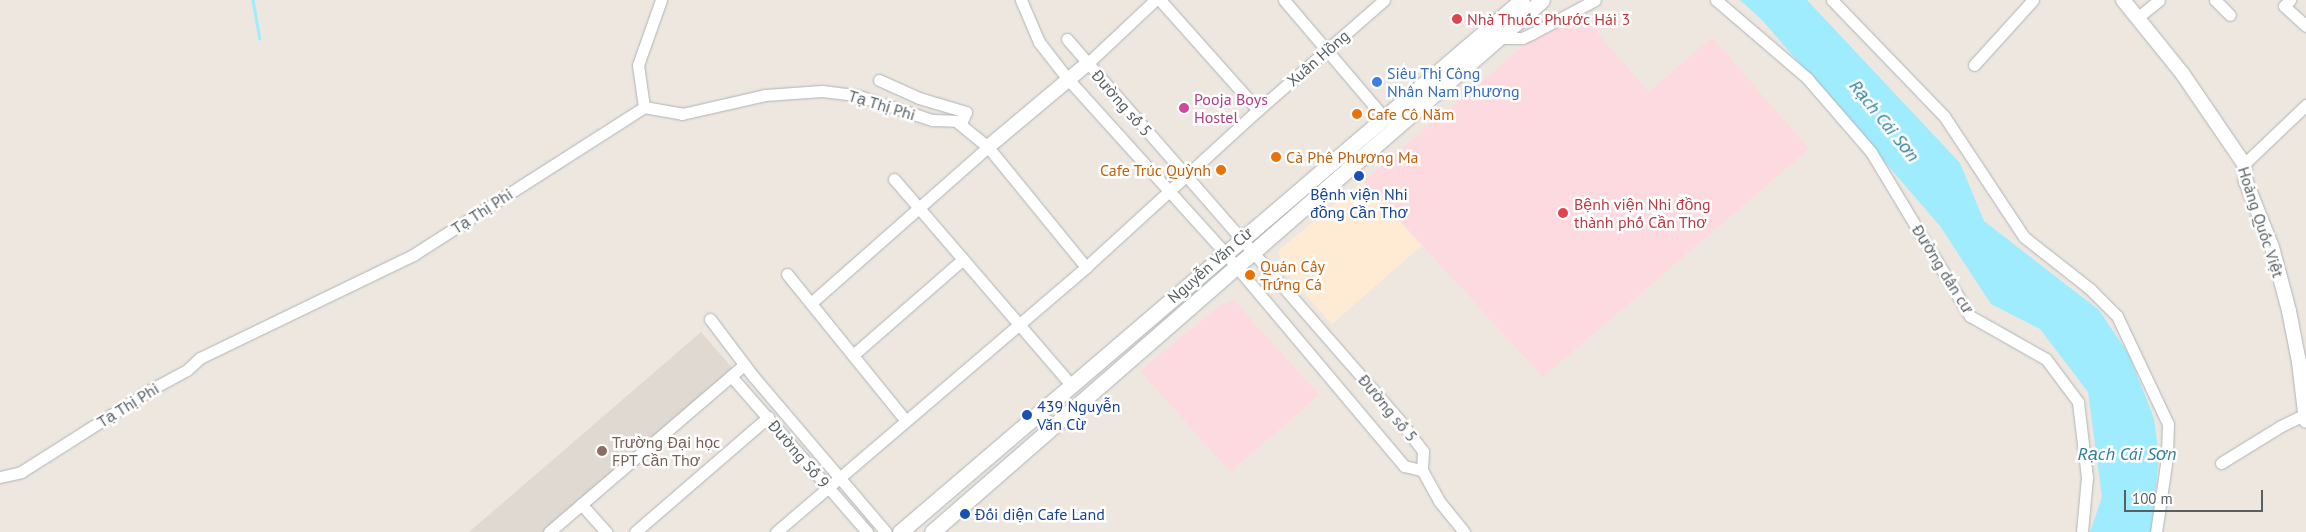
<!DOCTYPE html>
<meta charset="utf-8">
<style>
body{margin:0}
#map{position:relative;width:2306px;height:532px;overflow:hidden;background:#eee7e0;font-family:"PT Sans",sans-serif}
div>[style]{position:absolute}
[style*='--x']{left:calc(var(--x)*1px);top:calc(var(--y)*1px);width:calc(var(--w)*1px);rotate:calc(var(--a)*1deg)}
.commercial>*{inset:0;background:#ffebd4}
.education>*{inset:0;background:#e0d9d1}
.medical>*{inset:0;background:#fddadf}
.water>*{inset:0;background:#9fecff}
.stream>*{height:2.5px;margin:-1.25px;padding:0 1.25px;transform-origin:1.25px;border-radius:1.25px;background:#9fecff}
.roads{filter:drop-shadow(0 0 1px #aeb4b7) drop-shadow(0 0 1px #aeb4b7)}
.minor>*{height:11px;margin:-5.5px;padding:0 5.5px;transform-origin:5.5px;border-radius:5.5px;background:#fff}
.tertiary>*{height:14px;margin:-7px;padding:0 7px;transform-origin:7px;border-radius:7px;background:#fff}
.secondary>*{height:15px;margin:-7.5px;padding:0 7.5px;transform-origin:7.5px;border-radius:7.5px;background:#fff}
.dots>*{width:14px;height:14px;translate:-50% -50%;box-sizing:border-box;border:2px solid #fff;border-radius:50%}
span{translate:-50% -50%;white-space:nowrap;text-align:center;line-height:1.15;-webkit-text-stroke:5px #fff;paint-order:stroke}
.health-label{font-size:16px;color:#be3a42}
.left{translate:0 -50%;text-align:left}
.street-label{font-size:16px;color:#596063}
.shop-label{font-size:16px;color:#366cbe}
.hotel-label{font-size:16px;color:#b23c85}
.food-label{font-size:16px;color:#c56008}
.right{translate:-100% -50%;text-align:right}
.transit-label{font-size:16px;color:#164399}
.education-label{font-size:16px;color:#785e54}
.water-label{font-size:18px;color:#2e7f9d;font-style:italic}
.scale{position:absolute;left:2124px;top:490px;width:139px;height:22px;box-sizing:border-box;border:2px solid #596063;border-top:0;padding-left:6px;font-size:15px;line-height:18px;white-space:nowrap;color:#596063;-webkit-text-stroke:4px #fff;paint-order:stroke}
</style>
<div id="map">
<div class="commercial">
<i style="clip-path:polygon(1363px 181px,1422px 245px,1332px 324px,1280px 266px,1279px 250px)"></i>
</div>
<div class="education">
<i style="clip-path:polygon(701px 332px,735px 371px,549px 532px,469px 532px)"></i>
</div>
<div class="medical">
<i style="clip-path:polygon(1582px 15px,1649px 92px,1712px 37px,1809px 149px,1543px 377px,1363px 181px,1528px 42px)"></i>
<i style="clip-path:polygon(1234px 300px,1319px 395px,1230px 472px,1140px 371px,1221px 305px)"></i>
</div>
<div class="water">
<i style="clip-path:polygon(1740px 0,1807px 0,1960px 163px,1984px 221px,2099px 310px,2129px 355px,2154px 418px,2159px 457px,2151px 532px,2090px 532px,2102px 497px,2088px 392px,2040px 329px,1991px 304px,1940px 226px,1762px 20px)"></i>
</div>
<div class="stream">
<i style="--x:253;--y:0;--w:39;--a:80"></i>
</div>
<div class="roads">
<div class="minor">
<i style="--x:1021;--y:0;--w:46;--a:66.8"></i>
<i style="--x:1039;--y:42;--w:46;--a:52.1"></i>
<i style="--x:1067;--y:78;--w:234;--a:47.9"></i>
<i style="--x:1224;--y:252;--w:280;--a:49.9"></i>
<i style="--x:1404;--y:466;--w:18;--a:13"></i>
<i style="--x:1160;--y:0;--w:147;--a:48.3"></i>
<i style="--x:1284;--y:0;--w:160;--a:49.6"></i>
<i style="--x:1716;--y:0;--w:120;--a:40.6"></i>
<i style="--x:1807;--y:78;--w:98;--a:49.1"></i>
<i style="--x:1871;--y:152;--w:192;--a:58.9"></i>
<i style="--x:1970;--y:316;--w:87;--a:29.5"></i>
<i style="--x:2046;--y:359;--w:54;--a:53.3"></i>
<i style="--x:2078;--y:402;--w:76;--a:83.2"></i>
<i style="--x:2087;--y:477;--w:55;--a:95.2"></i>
<i style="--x:1832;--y:0;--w:161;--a:46"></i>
<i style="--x:1944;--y:116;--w:145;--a:56.5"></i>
<i style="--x:2024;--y:237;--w:84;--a:38.2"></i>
<i style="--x:2090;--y:289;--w:38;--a:45"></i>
<i style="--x:2117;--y:316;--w:119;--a:64.7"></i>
<i style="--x:2168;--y:424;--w:33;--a:92"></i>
<i style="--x:2167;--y:457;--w:76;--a:98.3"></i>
<i style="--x:2215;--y:0;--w:21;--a:45"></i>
<i style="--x:2290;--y:0;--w:8;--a:135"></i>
<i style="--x:2284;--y:6;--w:30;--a:42"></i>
<i style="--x:2137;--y:18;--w:28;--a:-39"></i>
<i style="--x:1499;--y:38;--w:23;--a:0"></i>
<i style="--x:1522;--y:38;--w:12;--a:-24"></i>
<i style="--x:1533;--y:33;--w:70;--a:-28"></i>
<i style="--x:1067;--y:39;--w:508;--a:48.91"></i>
<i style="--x:1401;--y:422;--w:36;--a:53"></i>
<i style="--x:1423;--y:451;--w:19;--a:93"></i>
<i style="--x:1088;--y:63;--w:92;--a:-43.2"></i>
<i style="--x:1974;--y:65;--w:88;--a:-47.8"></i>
<i style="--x:879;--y:80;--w:44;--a:24.2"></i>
<i style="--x:919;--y:98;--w:49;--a:16.6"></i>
<i style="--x:966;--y:112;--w:12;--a:114"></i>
<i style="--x:644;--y:107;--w:42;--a:-98.1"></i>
<i style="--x:638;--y:65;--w:69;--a:-70.5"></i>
<i style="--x:2244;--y:164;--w:86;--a:-43.6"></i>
<i style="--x:894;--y:179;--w:273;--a:49.3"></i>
<i style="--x:787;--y:274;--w:189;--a:51"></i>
<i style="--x:811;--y:303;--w:236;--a:-41.4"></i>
<i style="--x:710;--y:319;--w:71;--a:53"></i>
<i style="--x:753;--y:376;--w:205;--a:49.6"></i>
<i style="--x:853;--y:355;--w:146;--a:-41.1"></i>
<i style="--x:731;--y:376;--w:207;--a:48.9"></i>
<i style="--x:2221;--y:463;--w:70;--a:-31.7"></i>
<i style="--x:2281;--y:426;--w:28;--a:-26"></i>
<i style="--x:1422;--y:470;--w:35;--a:61"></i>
<i style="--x:1439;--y:501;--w:40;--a:51"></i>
<i style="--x:0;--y:477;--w:22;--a:-13"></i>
<i style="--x:21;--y:472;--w:153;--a:-32.4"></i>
<i style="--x:150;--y:390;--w:42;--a:-28.4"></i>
<i style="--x:187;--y:370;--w:18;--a:-43"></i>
<i style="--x:200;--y:358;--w:237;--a:-25.8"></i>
<i style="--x:413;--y:255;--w:274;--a:-32.6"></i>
<i style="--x:644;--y:107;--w:39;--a:10"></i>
<i style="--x:682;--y:114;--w:85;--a:-12.9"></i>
<i style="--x:765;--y:95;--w:57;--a:-4"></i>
<i style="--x:822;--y:91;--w:34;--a:7"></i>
<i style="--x:856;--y:95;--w:80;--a:18.2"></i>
<i style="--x:932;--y:120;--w:24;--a:2"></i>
<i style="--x:956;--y:121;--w:41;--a:39.1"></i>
<i style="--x:988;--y:147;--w:155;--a:50.8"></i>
<i style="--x:581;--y:504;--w:38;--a:48"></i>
<i style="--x:549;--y:532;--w:257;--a:-40.6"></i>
<i style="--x:635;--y:532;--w:176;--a:-40.8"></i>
<i style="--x:776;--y:532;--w:408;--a:-40.5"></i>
<i style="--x:1086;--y:267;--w:233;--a:-42.4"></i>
<i style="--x:1258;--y:110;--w:167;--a:-41.1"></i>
</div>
<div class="tertiary">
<i style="--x:2123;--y:0;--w:94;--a:51.1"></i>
<i style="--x:2182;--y:73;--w:110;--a:55.7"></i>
<i style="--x:2244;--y:164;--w:18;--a:84"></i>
<i style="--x:2246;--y:182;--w:70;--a:68.2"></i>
<i style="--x:2272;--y:247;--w:66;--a:75.1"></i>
<i style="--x:2289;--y:311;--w:52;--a:78.9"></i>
<i style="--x:2299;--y:362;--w:59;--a:83.2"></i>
<i style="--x:988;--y:147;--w:131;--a:-40"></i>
</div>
<div class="secondary">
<i style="--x:900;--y:532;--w:818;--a:-40.54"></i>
<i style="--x:932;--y:532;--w:809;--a:-41.09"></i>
</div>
</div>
<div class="dots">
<i style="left:1457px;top:19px;background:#e0444e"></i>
<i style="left:1377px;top:82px;background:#3f7fe0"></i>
<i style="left:1184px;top:108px;background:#d1479c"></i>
<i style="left:1357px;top:114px;background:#e8710a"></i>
<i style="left:1276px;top:157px;background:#e8710a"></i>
<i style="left:1221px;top:170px;background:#e8710a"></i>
<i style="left:1359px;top:176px;background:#1a4fb4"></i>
<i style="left:1563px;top:213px;background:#e0444e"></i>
<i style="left:1250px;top:275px;background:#e8710a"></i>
<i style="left:1027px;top:415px;background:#1a4fb4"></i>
<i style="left:602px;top:451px;background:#8d6e63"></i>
<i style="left:965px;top:514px;background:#1a4fb4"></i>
</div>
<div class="health-label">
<span class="left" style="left:1467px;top:19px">Nhà Thuốc Phước Hái 3</span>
<span class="left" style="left:1574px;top:213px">Bệnh viện Nhi đồng<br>thành phố Cần Thơ</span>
</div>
<div class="street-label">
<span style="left:1318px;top:58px;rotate:-41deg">Xuân Hồng</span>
<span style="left:1122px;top:103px;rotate:49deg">Đường số 5</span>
<span style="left:882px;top:105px;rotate:17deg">Tạ Thị Phi</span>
<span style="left:482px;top:211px;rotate:-33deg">Tạ Thị Phi</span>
<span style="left:2261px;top:222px;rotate:72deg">Hoàng Quốc Việt</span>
<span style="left:1210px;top:265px;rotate:-41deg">Nguyễn Văn Cừ</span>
<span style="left:1943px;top:269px;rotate:58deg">Đường dân cư</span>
<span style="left:128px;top:405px;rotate:-32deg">Tạ Thị Phi</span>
<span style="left:1388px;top:408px;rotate:50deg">Đường số 5</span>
<span style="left:799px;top:454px;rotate:49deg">Đường Số 9</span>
</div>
<div class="shop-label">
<span class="left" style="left:1387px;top:82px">Siêu Thị Công<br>Nhân Nam Phương</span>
</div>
<div class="hotel-label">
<span class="left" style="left:1194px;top:108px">Pooja Boys<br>Hostel</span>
</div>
<div class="food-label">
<span class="left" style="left:1367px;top:114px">Cafe Cô Năm</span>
<span class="left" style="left:1286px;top:157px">Cà Phê Phương Ma</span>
<span class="right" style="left:1211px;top:170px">Cafe Trúc Quỳnh</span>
<span class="left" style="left:1260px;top:275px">Quán Cây<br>Trứng Cá</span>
</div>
<div class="transit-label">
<span style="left:1359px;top:203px">Bệnh viện Nhi<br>đồng Cần Thơ</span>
<span class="left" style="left:1037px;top:415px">439 Nguyễn<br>Văn Cừ</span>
<span class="left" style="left:975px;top:514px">Đối diện Cafe Land</span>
</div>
<div class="education-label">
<span class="left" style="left:612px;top:451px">Trường Đại học<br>FPT Cần Thơ</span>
</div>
<div class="water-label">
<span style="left:1884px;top:121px;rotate:51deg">Rạch Cái Sơn</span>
<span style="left:2127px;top:454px">Rạch Cái Sơn</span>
</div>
<div class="scale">100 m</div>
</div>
